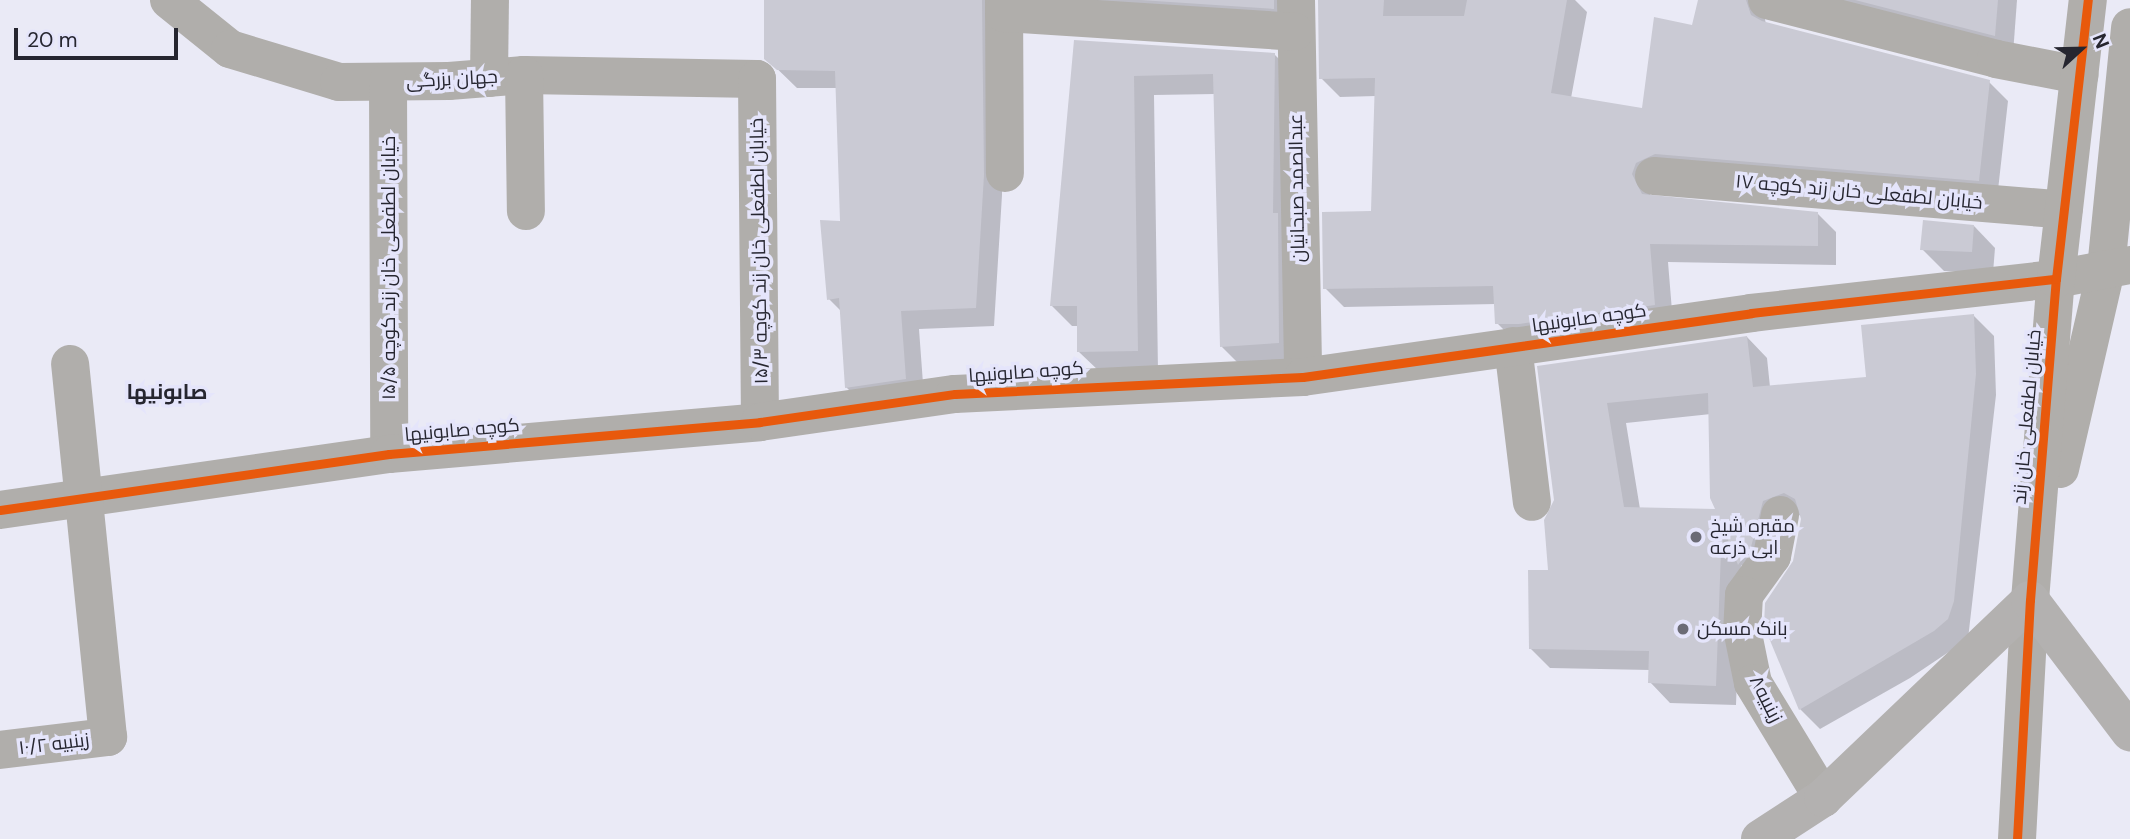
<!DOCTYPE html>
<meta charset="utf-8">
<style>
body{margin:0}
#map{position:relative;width:2130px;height:839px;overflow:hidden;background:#eaeaf6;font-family:"DM Sans",Cairo,sans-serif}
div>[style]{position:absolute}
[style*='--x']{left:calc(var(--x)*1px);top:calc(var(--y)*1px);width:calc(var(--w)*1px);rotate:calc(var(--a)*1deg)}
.shadow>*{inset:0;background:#0003}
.building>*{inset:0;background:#cacad4}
.minor>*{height:38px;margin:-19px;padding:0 19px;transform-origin:19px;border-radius:19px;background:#b0aeab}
.major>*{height:38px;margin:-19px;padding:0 19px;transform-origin:19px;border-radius:19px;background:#b3b1b0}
.cycleway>*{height:9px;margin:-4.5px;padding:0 4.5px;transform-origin:4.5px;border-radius:4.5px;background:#e8590c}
.dots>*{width:19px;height:19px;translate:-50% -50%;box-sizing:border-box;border:4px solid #e5e5fb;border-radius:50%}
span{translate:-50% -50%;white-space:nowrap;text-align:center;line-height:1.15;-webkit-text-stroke:7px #e5e5fb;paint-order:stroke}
.street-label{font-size:19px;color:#262630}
.poi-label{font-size:19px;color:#262630}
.left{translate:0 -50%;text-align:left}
.neighbourhood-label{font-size:21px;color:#262630;font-weight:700}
.north{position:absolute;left:2046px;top:14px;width:70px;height:70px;-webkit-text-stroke:5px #e5e5fb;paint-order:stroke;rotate:68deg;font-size:19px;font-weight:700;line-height:28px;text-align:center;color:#262630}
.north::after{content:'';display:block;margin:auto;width:24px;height:32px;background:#262630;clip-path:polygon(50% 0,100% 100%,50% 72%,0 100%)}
.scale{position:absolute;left:14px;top:28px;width:164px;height:32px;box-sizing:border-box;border:4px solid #262630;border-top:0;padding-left:9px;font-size:21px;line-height:24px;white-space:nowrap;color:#262630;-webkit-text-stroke:5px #e5e5fb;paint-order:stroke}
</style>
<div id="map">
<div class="shadow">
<i style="clip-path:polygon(766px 0,1017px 0,1004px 7px,1002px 195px,994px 326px,919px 329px,924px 397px,865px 406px,846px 387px,842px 312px,829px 299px,842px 223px,837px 88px,797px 88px,766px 58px)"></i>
<i style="clip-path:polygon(1034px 0,1309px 0,1293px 27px)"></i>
<i style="clip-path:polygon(1320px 0,1575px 0,1587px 12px,1571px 98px,1643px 110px,1693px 27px,1700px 0,1780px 0,1764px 15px,1766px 24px,1989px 82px,2008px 101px,1997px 199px,1664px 174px,1650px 195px,1652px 200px,1817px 213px,1836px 232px,1836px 265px,1668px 262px,1673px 323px,1516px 342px,1497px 323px,1496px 304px,1344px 307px,1325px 288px,1373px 213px,1376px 96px,1340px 97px,1321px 78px)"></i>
<i style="clip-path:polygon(1805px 0,2017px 0,2013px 54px)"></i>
<i style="clip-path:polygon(1076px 41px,1274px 54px,1295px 75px,1299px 363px,1242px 367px,1222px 347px,1215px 94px,1154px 95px,1158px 371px,1100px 372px,1079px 352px,1079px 326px,1072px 326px,1052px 306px)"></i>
<i style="clip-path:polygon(1974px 226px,1995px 248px,1993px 273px,1944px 271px,1922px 249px)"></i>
<i style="clip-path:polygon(evenodd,1974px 316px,1994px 336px,1996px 395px,1968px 639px,1910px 678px,1820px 729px,1800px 709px,1795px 561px,1803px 514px,1783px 521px,1759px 584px,1741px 565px,1736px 705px,1670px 703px,1650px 682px,1650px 670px,1550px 668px,1530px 648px,1550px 572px,1556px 500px,1539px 367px,1747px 337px,1767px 358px,1770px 387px,1868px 378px,1974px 316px,1711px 414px,1718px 511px,1640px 509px,1626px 423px,1711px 414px)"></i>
</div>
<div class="building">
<i style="clip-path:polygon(764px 0,982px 0,984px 175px,976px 308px,901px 311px,906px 379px,845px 388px,839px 298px,827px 300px,820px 220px,840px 221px,835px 71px,777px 70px,764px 59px)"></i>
<i style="clip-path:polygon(1140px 0,1274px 0,1274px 9px)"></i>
<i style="clip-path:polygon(1318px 0,1384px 0,1383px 16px,1464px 16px,1467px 0,1567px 0,1551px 93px,1642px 108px,1654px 17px,1692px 25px,1698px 0,1746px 0,1751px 15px,1762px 21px,1990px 80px,1979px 181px,1655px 154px,1636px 163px,1632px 174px,1642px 194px,1818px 212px,1818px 246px,1650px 244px,1655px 305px,1519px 324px,1495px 324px,1493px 286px,1323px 289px,1322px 212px,1371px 211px,1375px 78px,1319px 79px)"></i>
<i style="clip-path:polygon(1855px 0,1998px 0,1995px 36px)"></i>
<i style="clip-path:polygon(1074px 40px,1275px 53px,1273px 213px,1278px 213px,1279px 343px,1220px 347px,1213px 74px,1134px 76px,1138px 351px,1077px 352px,1077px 306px,1050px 306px)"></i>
<i style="clip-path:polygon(1923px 220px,1974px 225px,1972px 252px,1920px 250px)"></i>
<i style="clip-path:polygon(evenodd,1974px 314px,1976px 374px,1954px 601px,1948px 619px,1934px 631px,1799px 710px,1764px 626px,1765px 603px,1793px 561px,1801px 519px,1795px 499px,1784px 493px,1763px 501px,1751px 547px,1738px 565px,1722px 525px,1716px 686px,1648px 683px,1649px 651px,1529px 649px,1528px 570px,1548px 570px,1544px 520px,1554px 500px,1537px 366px,1747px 336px,1753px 387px,1866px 377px,1861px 325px,1974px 314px,1708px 393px,1710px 498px,1715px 509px,1624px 507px,1607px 403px,1708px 393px)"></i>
</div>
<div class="minor">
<i style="--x:169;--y:0;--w:78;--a:38.8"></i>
<i style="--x:230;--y:49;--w:114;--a:16.8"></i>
<i style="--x:339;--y:82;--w:110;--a:-0.5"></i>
<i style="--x:449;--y:81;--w:75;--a:-4.6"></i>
<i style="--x:524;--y:75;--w:233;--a:1"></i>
<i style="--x:757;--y:79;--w:343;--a:89.5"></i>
<i style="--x:1004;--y:0;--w:173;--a:89.7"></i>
<i style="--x:1296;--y:0;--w:377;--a:88.9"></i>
<i style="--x:1767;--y:0;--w:236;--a:14.4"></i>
<i style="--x:1996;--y:59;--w:85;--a:10.9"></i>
<i style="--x:1004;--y:13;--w:291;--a:3.7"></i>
<i style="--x:524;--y:75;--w:136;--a:89.2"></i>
<i style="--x:489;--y:78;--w:78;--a:-89.3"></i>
<i style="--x:388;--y:82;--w:372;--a:89.8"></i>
<i style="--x:1654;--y:176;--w:411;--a:4.7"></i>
<i style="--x:1513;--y:346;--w:157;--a:83.1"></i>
<i style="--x:2060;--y:469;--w:205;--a:-77"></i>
<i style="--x:2106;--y:269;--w:243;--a:-84.3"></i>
<i style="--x:0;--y:510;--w:393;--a:-8.2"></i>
<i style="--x:389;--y:454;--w:372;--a:-4.9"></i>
<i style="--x:760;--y:422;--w:197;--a:-8.2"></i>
<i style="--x:955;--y:394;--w:348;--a:-2.8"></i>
<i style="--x:1303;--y:377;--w:453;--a:-8.1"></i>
<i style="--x:1751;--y:313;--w:307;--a:-6.4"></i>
<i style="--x:2056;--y:279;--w:75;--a:-10.7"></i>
<i style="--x:1780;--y:515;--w:42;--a:101"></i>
<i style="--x:1772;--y:556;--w:48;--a:125.7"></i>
<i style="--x:1744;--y:595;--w:34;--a:93"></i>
<i style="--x:1742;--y:629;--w:55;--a:78.5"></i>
<i style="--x:1753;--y:683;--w:135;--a:58.7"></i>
<i style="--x:0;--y:750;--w:109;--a:-6.9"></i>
<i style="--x:108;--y:737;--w:375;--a:-95.8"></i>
<i style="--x:2017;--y:839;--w:239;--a:-86.9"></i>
<i style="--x:2030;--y:600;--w:322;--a:-85.4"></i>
<i style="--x:2056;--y:279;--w:281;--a:-83.5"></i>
</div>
<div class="major">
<i style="--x:1760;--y:839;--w:75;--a:-33.1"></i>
<i style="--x:1823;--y:798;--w:286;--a:-43.7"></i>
<i style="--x:2030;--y:600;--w:166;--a:52.9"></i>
</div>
<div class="cycleway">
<i style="--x:0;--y:510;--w:393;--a:-8.2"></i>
<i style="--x:389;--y:454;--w:372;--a:-4.9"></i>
<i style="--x:760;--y:422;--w:197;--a:-8.2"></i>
<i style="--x:955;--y:394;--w:348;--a:-2.8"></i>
<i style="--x:1303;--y:377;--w:453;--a:-8.1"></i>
<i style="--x:1751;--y:313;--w:307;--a:-6.4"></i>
<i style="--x:2017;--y:839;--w:239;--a:-86.9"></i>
<i style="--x:2030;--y:600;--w:322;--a:-85.4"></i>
<i style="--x:2056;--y:279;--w:281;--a:-83.5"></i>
</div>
<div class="dots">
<i style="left:1696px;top:537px;background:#6b6b75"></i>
<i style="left:1683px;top:629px;background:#6b6b75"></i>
</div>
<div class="street-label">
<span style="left:452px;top:79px;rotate:-3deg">جهان بزرگی</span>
<span style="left:1297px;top:188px;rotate:-91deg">عبدالصمد صبحانیان</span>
<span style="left:1859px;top:192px;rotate:5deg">خیابان لطفعلی خان زند کوچه ۱۷</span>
<span style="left:759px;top:251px;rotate:-91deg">خیابان لطفعلی خان زند کوچه ۱۵/۳</span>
<span style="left:389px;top:268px;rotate:-90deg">خیابان لطفعلی خان زند کوچه ۱۵/۵</span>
<span style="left:1589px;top:318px;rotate:-8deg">کوچه صابونیها</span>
<span style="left:1026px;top:372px;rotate:-4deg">کوچه صابونیها</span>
<span style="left:2027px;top:417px;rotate:-85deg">خیابان لطفعلی خان زند</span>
<span style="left:462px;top:430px;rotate:-5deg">کوچه صابونیها</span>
<span style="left:1766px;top:699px;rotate:63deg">زینبیه۸</span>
<span style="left:54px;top:744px;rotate:-7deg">زینبیه ۱۰/۲</span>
</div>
<div class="poi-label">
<span class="left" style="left:1710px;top:537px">مقبره شیخ<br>ابی ذرعه</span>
<span class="left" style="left:1697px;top:629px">بانک مسکن</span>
</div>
<div class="neighbourhood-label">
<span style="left:167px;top:392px">صابونیها</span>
</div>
<div class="north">N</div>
<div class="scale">20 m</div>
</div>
